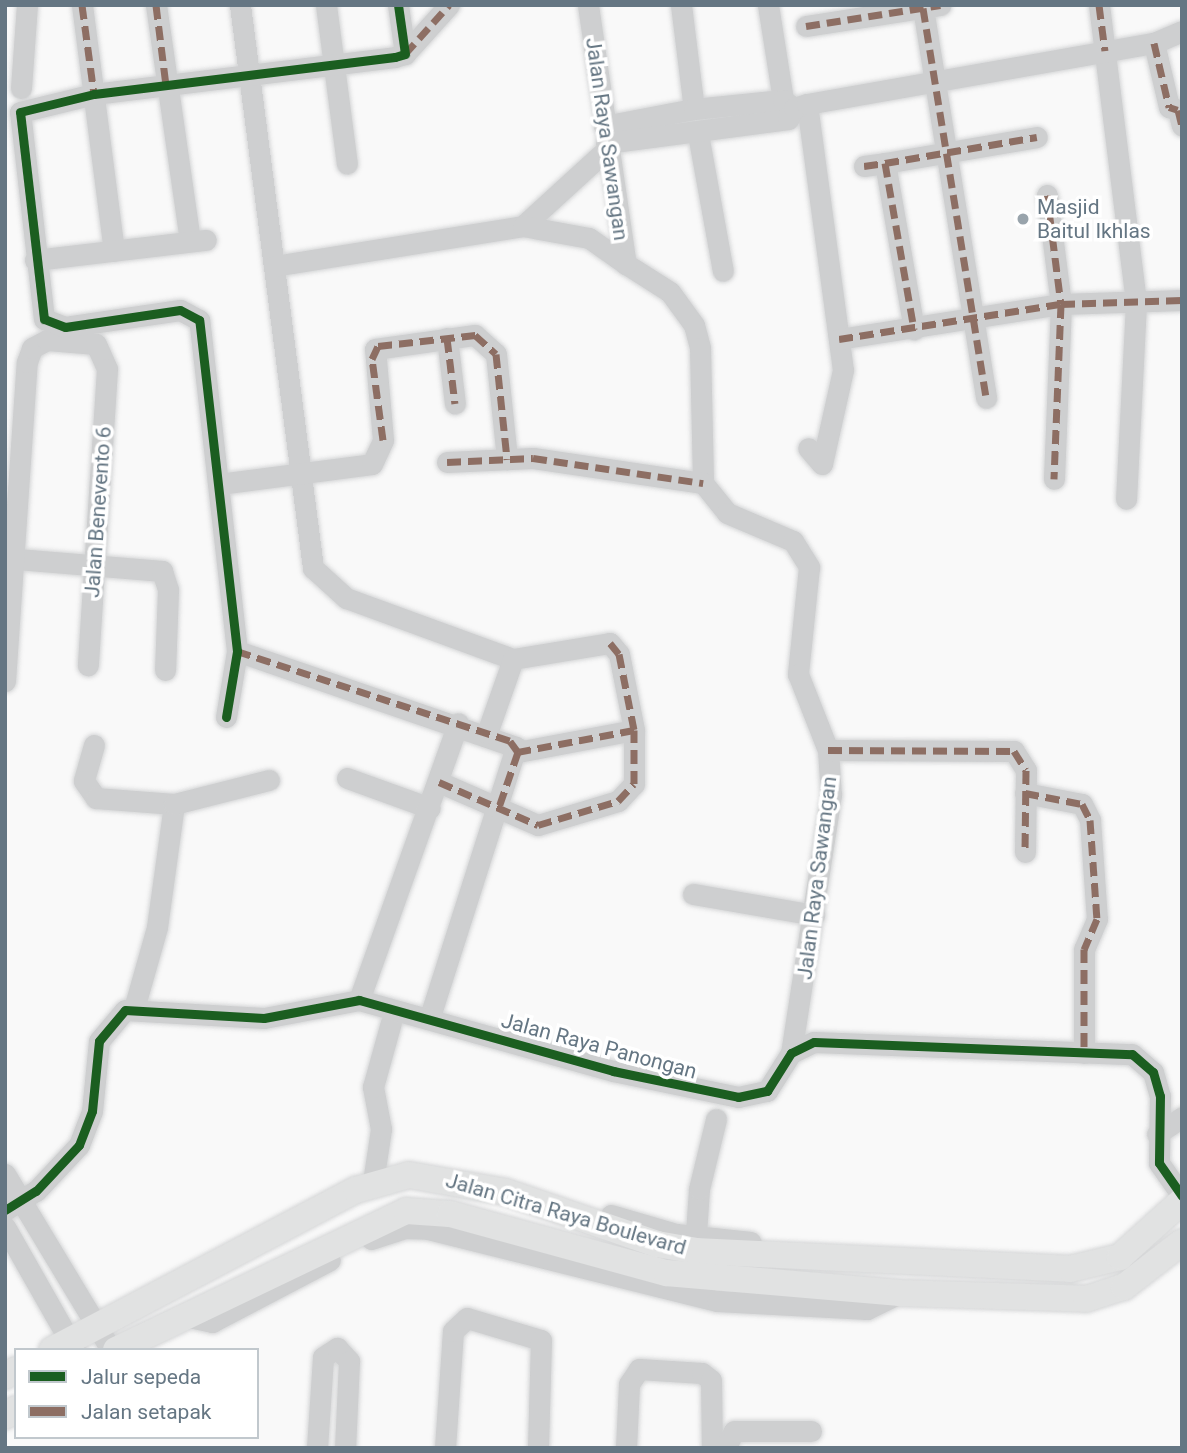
<!DOCTYPE html>
<style>
body{margin:0}
#map{position:relative;width:1187px;height:1453px;overflow:hidden;background:#f9f9f9;font-family:Roboto,sans-serif}
div>[style]{position:absolute}
[style*='--x']{left:calc(var(--x)*1px);top:calc(var(--y)*1px);width:calc(var(--w)*1px);rotate:calc(var(--a)*1deg)}
.roads{filter:drop-shadow(0 0 2px #d5d6d7) drop-shadow(0 0 2px #d5d6d7)}
.minor>*{height:21px;margin:-10.5px;padding:0 10.5px;transform-origin:10.5px;border-radius:10.5px;background:#cecfd0}
.major>*{height:26px;margin:-13px;padding:0 13px;transform-origin:13px;border-radius:13px;background:#e1e2e2}
.quiet>*{height:7px;margin-top:-3.5px;transform-origin:0;background:repeating-linear-gradient(90deg,#8d6e63 0 14px,transparent 0 21px)}
.cycleway>*{height:9px;margin:-4.5px;padding:0 4.5px;transform-origin:4.5px;border-radius:4.5px;background:#1b5e20}
.dots>*{width:19px;height:19px;translate:-50% -50%;box-sizing:border-box;border:4px solid #fff;border-radius:50%}
span{translate:-50% -50%;white-space:nowrap;text-align:center;line-height:1.15;-webkit-text-stroke:7px #fff;paint-order:stroke}
.street-label{font-size:21px;color:#657683}
.poi-label{font-size:21px;color:#657683}
.left{translate:0 -50%;text-align:left}
.frame{position:absolute;inset:0;border:7px solid #657683;pointer-events:none}
.legend{position:absolute;left:14px;top:1348px;width:245px;height:91px;box-sizing:border-box;background:#fff;border:2px solid #c1c8cd;margin:0;padding:9px 12px;list-style:none;font-size:21px;color:#657683}
.legend li{display:flex;align-items:center;gap:14px;height:35px}
.legend b{width:35px;border:2px solid #c1c8cd}
</style>
<div id="map">
<div class="roads">
<div class="minor">
<i style="--x:82;--y:5;--w:248;--a:82.6"></i>
<i style="--x:156;--y:5;--w:238;--a:81.8"></i>
<i style="--x:240;--y:5;--w:568;--a:82.61"></i>
<i style="--x:313;--y:568;--w:45;--a:42.3"></i>
<i style="--x:346;--y:598;--w:178;--a:20.1"></i>
<i style="--x:513;--y:659;--w:98;--a:-9.4"></i>
<i style="--x:610;--y:643;--w:14;--a:51"></i>
<i style="--x:619;--y:654;--w:77;--a:78.8"></i>
<i style="--x:326;--y:5;--w:160;--a:82.5"></i>
<i style="--x:588;--y:5;--w:262;--a:81.7"></i>
<i style="--x:626;--y:264;--w:52;--a:32.5"></i>
<i style="--x:670;--y:292;--w:41;--a:54"></i>
<i style="--x:694;--y:325;--w:24;--a:75"></i>
<i style="--x:700;--y:348;--w:135;--a:88.7"></i>
<i style="--x:703;--y:483;--w:38;--a:51"></i>
<i style="--x:727;--y:513;--w:72;--a:23"></i>
<i style="--x:793;--y:541;--w:31;--a:58"></i>
<i style="--x:809;--y:567;--w:108;--a:95.9"></i>
<i style="--x:798;--y:674;--w:82;--a:68.5"></i>
<i style="--x:828;--y:750;--w:45;--a:86.2"></i>
<i style="--x:831;--y:795;--w:261;--a:98.8"></i>
<i style="--x:681;--y:5;--w:105;--a:82.9"></i>
<i style="--x:768;--y:5;--w:96;--a:81"></i>
<i style="--x:1099;--y:5;--w:300;--a:82.9"></i>
<i style="--x:1136;--y:303;--w:196;--a:92.9"></i>
<i style="--x:923;--y:8;--w:395;--a:80.8"></i>
<i style="--x:806;--y:26;--w:136;--a:-8.9"></i>
<i style="--x:1154;--y:43;--w:66;--a:76.8"></i>
<i style="--x:1169;--y:107;--w:9;--a:18"></i>
<i style="--x:1178;--y:110;--w:16;--a:76"></i>
<i style="--x:405;--y:54;--w:66;--a:-48.1"></i>
<i style="--x:21;--y:88;--w:83;--a:-85.9"></i>
<i style="--x:807;--y:104;--w:268;--a:82.3"></i>
<i style="--x:843;--y:370;--w:96;--a:102.6"></i>
<i style="--x:822;--y:464;--w:21;--a:-131"></i>
<i style="--x:604;--y:126;--w:92;--a:-10.7"></i>
<i style="--x:694;--y:109;--w:89;--a:-5.8"></i>
<i style="--x:783;--y:100;--w:14;--a:36"></i>
<i style="--x:698;--y:134;--w:139;--a:79.7"></i>
<i style="--x:606;--y:143;--w:184;--a:-7.5"></i>
<i style="--x:788;--y:119;--w:13;--a:-61"></i>
<i style="--x:794;--y:108;--w:14;--a:-17"></i>
<i style="--x:807;--y:104;--w:352;--a:-10"></i>
<i style="--x:1154;--y:43;--w:30;--a:-23"></i>
<i style="--x:885;--y:163;--w:154;--a:-9.7"></i>
<i style="--x:864;--y:166;--w:21;--a:-8"></i>
<i style="--x:885;--y:163;--w:169;--a:80.1"></i>
<i style="--x:1047;--y:195;--w:110;--a:82.7"></i>
<i style="--x:1061;--y:304;--w:175;--a:92.3"></i>
<i style="--x:523;--y:226;--w:114;--a:-42.5"></i>
<i style="--x:35;--y:260;--w:172;--a:-6.7"></i>
<i style="--x:274;--y:266;--w:252;--a:-9.1"></i>
<i style="--x:523;--y:226;--w:67;--a:10.3"></i>
<i style="--x:589;--y:238;--w:45;--a:35.1"></i>
<i style="--x:447;--y:338;--w:66;--a:83.1"></i>
<i style="--x:839;--y:339;--w:225;--a:-9"></i>
<i style="--x:1061;--y:304;--w:121;--a:-1.9"></i>
<i style="--x:447;--y:462;--w:86;--a:-2.7"></i>
<i style="--x:533;--y:458;--w:172;--a:8.4"></i>
<i style="--x:219;--y:484;--w:154;--a:-7.4"></i>
<i style="--x:372;--y:464;--w:26;--a:-65"></i>
<i style="--x:383;--y:440;--w:91;--a:-95"></i>
<i style="--x:375;--y:349;--w:101;--a:-8"></i>
<i style="--x:475;--y:335;--w:28;--a:42"></i>
<i style="--x:496;--y:354;--w:106;--a:84"></i>
<i style="--x:5;--y:558;--w:158;--a:4.7"></i>
<i style="--x:162;--y:571;--w:20;--a:72"></i>
<i style="--x:168;--y:590;--w:80;--a:92.1"></i>
<i style="--x:237;--y:651;--w:295;--a:19"></i>
<i style="--x:516;--y:747;--w:282;--a:107.7"></i>
<i style="--x:5;--y:681;--w:320;--a:-86.1"></i>
<i style="--x:27;--y:362;--w:15;--a:-70"></i>
<i style="--x:32;--y:348;--w:17;--a:-28"></i>
<i style="--x:47;--y:340;--w:49;--a:4.7"></i>
<i style="--x:96;--y:344;--w:27;--a:66"></i>
<i style="--x:107;--y:369;--w:297;--a:93.7"></i>
<i style="--x:226;--y:717;--w:67;--a:-80.5"></i>
<i style="--x:237;--y:651;--w:333;--a:-96.5"></i>
<i style="--x:199;--y:320;--w:21;--a:-152"></i>
<i style="--x:180;--y:310;--w:116;--a:171.6"></i>
<i style="--x:65;--y:327;--w:22;--a:-159"></i>
<i style="--x:44;--y:319;--w:208;--a:-96.6"></i>
<i style="--x:20;--y:112;--w:76;--a:-13.7"></i>
<i style="--x:94;--y:94;--w:303;--a:-7"></i>
<i style="--x:395;--y:57;--w:10;--a:-17"></i>
<i style="--x:405;--y:54;--w:49;--a:-98.1"></i>
<i style="--x:487;--y:733;--w:78;--a:-70.6"></i>
<i style="--x:94;--y:745;--w:37;--a:106"></i>
<i style="--x:84;--y:781;--w:21;--a:55"></i>
<i style="--x:96;--y:798;--w:78;--a:4.4"></i>
<i style="--x:828;--y:750;--w:186;--a:0.3"></i>
<i style="--x:1014;--y:751;--w:22;--a:58"></i>
<i style="--x:1026;--y:770;--w:82;--a:90.7"></i>
<i style="--x:347;--y:778;--w:88;--a:19.9"></i>
<i style="--x:439;--y:782;--w:108;--a:23.5"></i>
<i style="--x:538;--y:825;--w:84;--a:-16.7"></i>
<i style="--x:618;--y:801;--w:23;--a:-47"></i>
<i style="--x:634;--y:784;--w:54;--a:-90"></i>
<i style="--x:634;--y:730;--w:118;--a:169.3"></i>
<i style="--x:1025;--y:793;--w:58;--a:10.9"></i>
<i style="--x:1082;--y:804;--w:18;--a:63"></i>
<i style="--x:1090;--y:820;--w:99;--a:86"></i>
<i style="--x:1097;--y:919;--w:33;--a:113"></i>
<i style="--x:1084;--y:949;--w:104;--a:90"></i>
<i style="--x:693;--y:894;--w:123;--a:9.8"></i>
<i style="--x:359;--y:1000;--w:294;--a:-70.3"></i>
<i style="--x:135;--y:1005;--w:81;--a:-74.2"></i>
<i style="--x:157;--y:927;--w:124;--a:-82.1"></i>
<i style="--x:174;--y:804;--w:98;--a:-14.2"></i>
<i style="--x:1157;--y:1134;--w:30;--a:-34"></i>
<i style="--x:5;--y:1174;--w:205;--a:58.9"></i>
<i style="--x:373;--y:1182;--w:54;--a:-81.4"></i>
<i style="--x:381;--y:1129;--w:43;--a:-100.8"></i>
<i style="--x:373;--y:1087;--w:67;--a:-74.5"></i>
<i style="--x:5;--y:1210;--w:36;--a:-32"></i>
<i style="--x:36;--y:1191;--w:63;--a:-46.9"></i>
<i style="--x:79;--y:1145;--w:36;--a:-69"></i>
<i style="--x:92;--y:1111;--w:70;--a:-84.3"></i>
<i style="--x:99;--y:1041;--w:40;--a:-50"></i>
<i style="--x:125;--y:1010;--w:139;--a:3.3"></i>
<i style="--x:264;--y:1018;--w:97;--a:-10.7"></i>
<i style="--x:359;--y:1000;--w:264;--a:15.6"></i>
<i style="--x:613;--y:1071;--w:128;--a:11.7"></i>
<i style="--x:738;--y:1097;--w:30;--a:-12"></i>
<i style="--x:767;--y:1091;--w:45;--a:-57.7"></i>
<i style="--x:791;--y:1053;--w:25;--a:-26"></i>
<i style="--x:814;--y:1042;--w:318;--a:2.2"></i>
<i style="--x:1132;--y:1054;--w:28;--a:41"></i>
<i style="--x:1153;--y:1072;--w:25;--a:74"></i>
<i style="--x:1160;--y:1096;--w:67;--a:90.9"></i>
<i style="--x:1159;--y:1163;--w:40;--a:55.1"></i>
<i style="--x:611;--y:1215;--w:68;--a:16.3"></i>
<i style="--x:676;--y:1234;--w:75;--a:6.1"></i>
<i style="--x:5;--y:1227;--w:142;--a:60.4"></i>
<i style="--x:371;--y:1239;--w:35;--a:-18"></i>
<i style="--x:404;--y:1228;--w:24;--a:2"></i>
<i style="--x:428;--y:1229;--w:298;--a:14"></i>
<i style="--x:717;--y:1301;--w:150;--a:3.1"></i>
<i style="--x:867;--y:1309;--w:37;--a:-26"></i>
<i style="--x:695;--y:1248;--w:59;--a:-86.1"></i>
<i style="--x:699;--y:1189;--w:72;--a:-76.3"></i>
<i style="--x:184;--y:1316;--w:29;--a:12"></i>
<i style="--x:212;--y:1322;--w:133;--a:-27.7"></i>
<i style="--x:317;--y:1448;--w:91;--a:-86.2"></i>
<i style="--x:323;--y:1357;--w:17;--a:-33"></i>
<i style="--x:337;--y:1348;--w:18;--a:47"></i>
<i style="--x:349;--y:1361;--w:87;--a:92.6"></i>
<i style="--x:445;--y:1448;--w:117;--a:-86.1"></i>
<i style="--x:453;--y:1331;--w:19;--a:-43"></i>
<i style="--x:467;--y:1318;--w:77;--a:16.6"></i>
<i style="--x:541;--y:1340;--w:108;--a:91.6"></i>
<i style="--x:626;--y:1448;--w:64;--a:-87.3"></i>
<i style="--x:629;--y:1384;--w:18;--a:-56"></i>
<i style="--x:639;--y:1369;--w:63;--a:3.6"></i>
<i style="--x:702;--y:1373;--w:11;--a:38"></i>
<i style="--x:711;--y:1380;--w:68;--a:89.2"></i>
<i style="--x:725;--y:1448;--w:19;--a:-62"></i>
<i style="--x:734;--y:1431;--w:77;--a:0"></i>
</div>
<div class="major">
<i style="--x:52;--y:1350;--w:344;--a:-27.8"></i>
<i style="--x:356;--y:1190;--w:55;--a:-15.8"></i>
<i style="--x:409;--y:1175;--w:98;--a:9.9"></i>
<i style="--x:506;--y:1192;--w:160;--a:19"></i>
<i style="--x:657;--y:1244;--w:39;--a:10"></i>
<i style="--x:695;--y:1251;--w:375;--a:2.7"></i>
<i style="--x:1070;--y:1269;--w:51;--a:-13.5"></i>
<i style="--x:1120;--y:1257;--w:84;--a:-42.1"></i>
<i style="--x:116;--y:1350;--w:322;--a:-25.6"></i>
<i style="--x:406;--y:1211;--w:44;--a:3.9"></i>
<i style="--x:450;--y:1214;--w:224;--a:15.3"></i>
<i style="--x:666;--y:1273;--w:235;--a:4.9"></i>
<i style="--x:900;--y:1293;--w:186;--a:1.8"></i>
<i style="--x:1086;--y:1299;--w:40;--a:-18"></i>
<i style="--x:1124;--y:1287;--w:73;--a:-37.8"></i>
<i style="--x:5;--y:1376;--w:13;--a:-29"></i>
<i style="--x:5;--y:1416;--w:13;--a:-32"></i>
</div>
</div>
<div class="quiet">
<i style="--x:82;--y:5;--w:90;--a:82.3"></i>
<i style="--x:156;--y:5;--w:81;--a:82.9"></i>
<i style="--x:1099;--y:5;--w:46;--a:82.6"></i>
<i style="--x:923;--y:8;--w:395;--a:80.8"></i>
<i style="--x:806;--y:26;--w:136;--a:-8.9"></i>
<i style="--x:1154;--y:43;--w:66;--a:76.8"></i>
<i style="--x:1169;--y:107;--w:9;--a:18"></i>
<i style="--x:1178;--y:110;--w:16;--a:76"></i>
<i style="--x:405;--y:54;--w:66;--a:-48.1"></i>
<i style="--x:885;--y:163;--w:154;--a:-9.7"></i>
<i style="--x:864;--y:166;--w:21;--a:-8"></i>
<i style="--x:885;--y:163;--w:169;--a:80.1"></i>
<i style="--x:1047;--y:195;--w:110;--a:82.7"></i>
<i style="--x:1061;--y:304;--w:175;--a:92.3"></i>
<i style="--x:447;--y:338;--w:66;--a:83.1"></i>
<i style="--x:839;--y:339;--w:225;--a:-9"></i>
<i style="--x:1061;--y:304;--w:121;--a:-1.9"></i>
<i style="--x:383;--y:440;--w:82;--a:-97.7"></i>
<i style="--x:372;--y:359;--w:14;--a:-65"></i>
<i style="--x:378;--y:346;--w:98;--a:-6.5"></i>
<i style="--x:475;--y:335;--w:28;--a:42"></i>
<i style="--x:496;--y:354;--w:106;--a:84"></i>
<i style="--x:447;--y:462;--w:86;--a:-2.7"></i>
<i style="--x:533;--y:458;--w:172;--a:8.4"></i>
<i style="--x:610;--y:643;--w:14;--a:51"></i>
<i style="--x:619;--y:654;--w:77;--a:78.8"></i>
<i style="--x:237;--y:651;--w:287;--a:18.2"></i>
<i style="--x:510;--y:741;--w:14;--a:54"></i>
<i style="--x:518;--y:752;--w:58;--a:109.1"></i>
<i style="--x:828;--y:750;--w:186;--a:0.3"></i>
<i style="--x:1014;--y:751;--w:22;--a:58"></i>
<i style="--x:1026;--y:770;--w:82;--a:90.7"></i>
<i style="--x:439;--y:782;--w:108;--a:23.5"></i>
<i style="--x:538;--y:825;--w:84;--a:-16.7"></i>
<i style="--x:618;--y:801;--w:23;--a:-47"></i>
<i style="--x:634;--y:784;--w:54;--a:-90"></i>
<i style="--x:634;--y:730;--w:118;--a:169.3"></i>
<i style="--x:1025;--y:793;--w:58;--a:10.9"></i>
<i style="--x:1082;--y:804;--w:18;--a:63"></i>
<i style="--x:1090;--y:820;--w:99;--a:86"></i>
<i style="--x:1097;--y:919;--w:33;--a:113"></i>
<i style="--x:1084;--y:949;--w:104;--a:90"></i>
</div>
<div class="cycleway">
<i style="--x:226;--y:717;--w:67;--a:-80.5"></i>
<i style="--x:237;--y:651;--w:333;--a:-96.5"></i>
<i style="--x:199;--y:320;--w:21;--a:-152"></i>
<i style="--x:180;--y:310;--w:116;--a:171.6"></i>
<i style="--x:65;--y:327;--w:22;--a:-159"></i>
<i style="--x:44;--y:319;--w:208;--a:-96.6"></i>
<i style="--x:20;--y:112;--w:76;--a:-13.7"></i>
<i style="--x:94;--y:94;--w:303;--a:-7"></i>
<i style="--x:395;--y:57;--w:10;--a:-17"></i>
<i style="--x:405;--y:54;--w:49;--a:-98.1"></i>
<i style="--x:5;--y:1210;--w:36;--a:-32"></i>
<i style="--x:36;--y:1191;--w:63;--a:-46.9"></i>
<i style="--x:79;--y:1145;--w:36;--a:-69"></i>
<i style="--x:92;--y:1111;--w:70;--a:-84.3"></i>
<i style="--x:99;--y:1041;--w:40;--a:-50"></i>
<i style="--x:125;--y:1010;--w:139;--a:3.3"></i>
<i style="--x:264;--y:1018;--w:97;--a:-10.7"></i>
<i style="--x:359;--y:1000;--w:264;--a:15.6"></i>
<i style="--x:613;--y:1071;--w:128;--a:11.7"></i>
<i style="--x:738;--y:1097;--w:30;--a:-12"></i>
<i style="--x:767;--y:1091;--w:45;--a:-57.7"></i>
<i style="--x:791;--y:1053;--w:25;--a:-26"></i>
<i style="--x:814;--y:1042;--w:318;--a:2.2"></i>
<i style="--x:1132;--y:1054;--w:28;--a:41"></i>
<i style="--x:1153;--y:1072;--w:25;--a:74"></i>
<i style="--x:1160;--y:1096;--w:67;--a:90.9"></i>
<i style="--x:1159;--y:1163;--w:40;--a:55.1"></i>
</div>
<div class="dots">
<i style="left:1023px;top:219px;background:#99a4ac"></i>
</div>
<div class="street-label">
<span style="left:607px;top:139px;rotate:82deg">Jalan Raya Sawangan</span>
<span style="left:98px;top:512px;rotate:-86deg">Jalan Benevento 6</span>
<span style="left:817px;top:878px;rotate:-83deg">Jalan Raya Sawangan</span>
<span style="left:599px;top:1046px;rotate:15deg">Jalan Raya Panongan</span>
<span style="left:566px;top:1214px;rotate:16deg">Jalan Citra Raya Boulevard</span>
</div>
<div class="poi-label">
<span class="left" style="left:1037px;top:219px">Masjid<br>Baitul Ikhlas</span>
</div>
<div class="frame"></div>
<ul class="legend">
<li><b style="height:9px;background:#1b5e20"></b>Jalur sepeda</li>
<li><b style="height:9px;background:#8d6e63"></b>Jalan setapak</li>
</ul>
</div>
